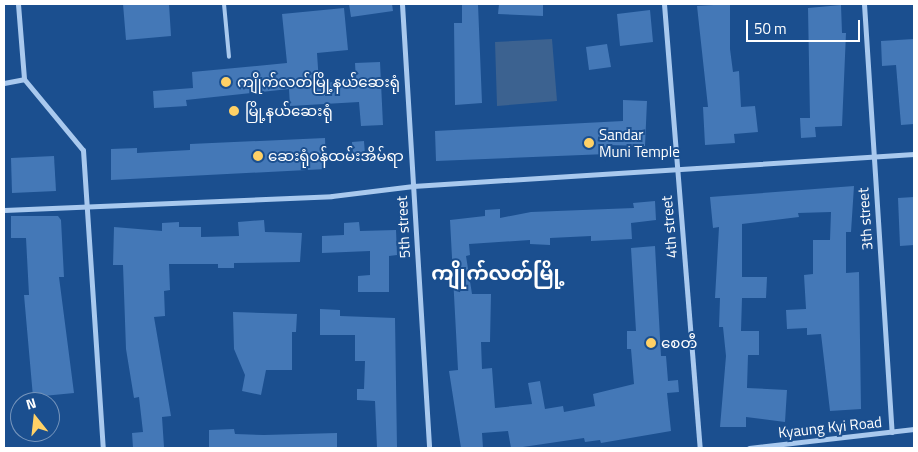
<!DOCTYPE html>
<meta charset="utf-8">
<style>
body{margin:0}
#map{position:relative;width:918px;height:452px;overflow:hidden;background:#1b4f8f;font-family:"Titillium Web","Noto Sans Myanmar",sans-serif}
div>[style]{position:absolute}
[style*='--x']{left:calc(var(--x)*1px);top:calc(var(--y)*1px);width:calc(var(--w)*1px);rotate:calc(var(--a)*1deg)}
.water>*{inset:0;background:#3c6290}
.building>*{inset:0;background:#4478b7}
.lane>*{height:4px;margin:-2px;padding:0 2px;transform-origin:2px;border-radius:2px;background:#a9c9ee}
.street>*{height:5px;margin:-2.5px;padding:0 2.5px;transform-origin:2.5px;border-radius:2.5px;background:#a9c9ee}
.dots>*{width:14px;height:14px;translate:-50% -50%;box-sizing:border-box;border:2px solid #1b4f8f;border-radius:50%}
span{translate:-50% -50%;white-space:nowrap;text-align:center;line-height:1.15;-webkit-text-stroke:4px #1b4f8f;paint-order:stroke}
.poi-label{font-size:15px;color:#fff}
.left{translate:0 -50%;text-align:left}
.street-label{font-size:15px;color:#fff}
.district-label{font-size:20px;color:#fff;font-weight:700}
.frame{position:absolute;inset:0;border:5px solid #fff;pointer-events:none}
.north{position:absolute;left:10px;top:392px;width:50px;height:50px;box-sizing:border-box;background:#1b4f8f;border:1px solid #7695bc;border-radius:50%;rotate:344deg;font-size:14px;font-weight:700;line-height:20px;text-align:center;color:#fff}
.north::after{content:'';display:block;margin:auto;width:18px;height:22px;background:#ffd166;clip-path:polygon(50% 0,100% 100%,50% 72%,0 100%)}
.scale{position:absolute;left:746px;top:20px;width:114px;height:22px;box-sizing:border-box;border:2px solid #fff;border-top:0;padding-left:6px;font-size:15px;line-height:18px;white-space:nowrap;color:#fff;-webkit-text-stroke:4px #1b4f8f;paint-order:stroke}
</style>
<div id="map">
<div class="water">
<i style="clip-path:polygon(552px 39px,557px 101px,497px 106px,495px 42px)"></i>
</div>
<div class="building">
<i style="clip-path:polygon(123px 4px,169px 4px,171px 36px,126px 40px)"></i>
<i style="clip-path:polygon(349px 4px,392px 4px,393px 11px,351px 17px)"></i>
<i style="clip-path:polygon(462px 4px,478px 4px,482px 103px,455px 105px,454px 23px,462px 23px)"></i>
<i style="clip-path:polygon(499px 4px,543px 4px,543px 16px,498px 14px)"></i>
<i style="clip-path:polygon(730px 4px,730px 49px,733px 72px,739px 71px,741px 107px,755px 106px,758px 132px,734px 134px,735px 143px,705px 145px,703px 107px,708px 107px,697px 6px)"></i>
<i style="clip-path:polygon(841px 5px,842px 33px,846px 33px,842px 126px,815px 127px,816px 137px,801px 138px,800px 118px,810px 118px,808px 8px)"></i>
<i style="clip-path:polygon(344px 8px,348px 50px,317px 53px,319px 83px,356px 81px,355px 63px,380px 62px,383px 125px,361px 126px,359px 102px,290px 106px,289px 89px,186px 100px,187px 106px,154px 108px,153px 91px,193px 88px,192px 72px,287px 63px,282px 14px)"></i>
<i style="clip-path:polygon(650px 10px,653px 42px,620px 46px,617px 14px)"></i>
<i style="clip-path:polygon(914px 39px,914px 124px,901px 125px,896px 65px,882px 66px,881px 41px)"></i>
<i style="clip-path:polygon(607px 44px,611px 67px,589px 70px,586px 47px)"></i>
<i style="clip-path:polygon(623px 100px,647px 101px,645px 146px,607px 145px,607px 154px,436px 161px,435px 131px,623px 121px)"></i>
<i style="clip-path:polygon(325px 138px,326px 169px,111px 180px,111px 149px,137px 148px,137px 153px,190px 150px,190px 144px)"></i>
<i style="clip-path:polygon(364px 141px,365px 155px,353px 156px,352px 142px)"></i>
<i style="clip-path:polygon(54px 156px,56px 191px,12px 193px,11px 158px)"></i>
<i style="clip-path:polygon(854px 186px,851px 232px,846px 232px,846px 273px,859px 272px,861px 409px,830px 411px,821px 334px,807px 335px,807px 328px,787px 329px,786px 310px,806px 309px,804px 275px,813px 274px,813px 240px,830px 240px,831px 212px,798px 213px,799px 217px,742px 224px,742px 277px,767px 277px,766px 298px,742px 298px,741px 331px,759px 331px,759px 355px,748px 355px,747px 388px,787px 390px,785px 422px,746px 417px,746px 427px,720px 427px,726px 356px,723px 327px,719px 327px,720px 298px,715px 298px,719px 227px,713px 228px,710px 197px)"></i>
<i style="clip-path:polygon(914px 197px,914px 245px,900px 246px,898px 198px)"></i>
<i style="clip-path:polygon(655px 201px,656px 220px,631px 223px,632px 239px,591px 241px,591px 236px,550px 238px,550px 245px,530px 244px,530px 240px,469px 244px,470px 255px,466px 256px,472px 294px,491px 294px,490px 342px,481px 342px,482px 369px,492px 368px,495px 408px,532px 404px,528px 383px,540px 381px,545px 409px,563px 406px,564px 412px,595px 406px,593px 394px,634px 384px,631px 349px,627px 349px,627px 331px,636px 331px,631px 248px,655px 246px,661px 356px,666px 356px,668px 381px,678px 380px,679px 392px,667px 393px,671px 431px,601px 443px,600px 440px,585px 442px,584px 438px,516px 448px,511px 448px,508px 431px,482px 433px,483px 448px,461px 448px,449px 371px,458px 370px,450px 220px,485px 216px,485px 210px,500px 209px,500px 218px,531px 212px,634px 208px,633px 203px)"></i>
<i style="clip-path:polygon(11px 216px,58px 216px,61px 220px,64px 277px,59px 277px,74px 393px,33px 397px,24px 295px,29px 295px,26px 238px,11px 238px)"></i>
<i style="clip-path:polygon(264px 220px,265px 232px,302px 233px,300px 262px,234px 263px,234px 268px,218px 268px,218px 264px,169px 264px,170px 290px,164px 291px,165px 316px,154px 317px,171px 416px,162px 417px,164px 447px,133px 448px,132px 433px,143px 432px,139px 397px,134px 398px,126px 349px,123px 265px,113px 265px,114px 227px,162px 231px,162px 223px,179px 222px,179px 227px,201px 227px,201px 237px,239px 236px,238px 222px)"></i>
<i style="clip-path:polygon(359px 222px,360px 231px,396px 230px,397px 255px,389px 256px,389px 292px,358px 292px,358px 276px,370px 275px,370px 251px,322px 253px,322px 236px,344px 235px,344px 223px)"></i>
<i style="clip-path:polygon(320px 309px,340px 310px,340px 316px,395px 318px,397px 448px,377px 448px,375px 401px,357px 400px,357px 389px,364px 389px,365px 361px,355px 361px,355px 335px,320px 335px)"></i>
<i style="clip-path:polygon(233px 312px,297px 314px,296px 332px,292px 332px,292px 370px,266px 370px,261px 395px,242px 391px,245px 375px,234px 349px)"></i>
<i style="clip-path:polygon(234px 429px,235px 434px,264px 435px,337px 433px,337px 448px,209px 448px,209px 430px)"></i>
</div>
<div class="lane">
<i style="--x:224;--y:4;--w:53;--a:84.6"></i>
</div>
<div class="street">
<i style="--x:18;--y:4;--w:75;--a:85.4"></i>
<i style="--x:402;--y:4;--w:445;--a:86.5"></i>
<i style="--x:664;--y:4;--w:445;--a:85.4"></i>
<i style="--x:864;--y:4;--w:429;--a:86.3"></i>
<i style="--x:24;--y:79;--w:92;--a:50.3"></i>
<i style="--x:83;--y:150;--w:299;--a:86.2"></i>
<i style="--x:4;--y:83;--w:20;--a:-11"></i>
<i style="--x:4;--y:210;--w:328;--a:-2.4"></i>
<i style="--x:332;--y:196;--w:82;--a:-7"></i>
<i style="--x:413;--y:186;--w:502;--a:-3.65"></i>
<i style="--x:749;--y:448;--w:166;--a:-6.6"></i>
</div>
<div class="dots">
<i style="left:226px;top:82px;background:#ffd166"></i>
<i style="left:234px;top:111px;background:#ffd166"></i>
<i style="left:589px;top:143px;background:#ffd166"></i>
<i style="left:258px;top:156px;background:#ffd166"></i>
<i style="left:651px;top:343px;background:#ffd166"></i>
</div>
<div class="poi-label">
<span class="left" style="left:237px;top:82px">ကျိုက်လတ်မြို့နယ်ဆေးရုံ</span>
<span class="left" style="left:245px;top:111px">မြို့နယ်ဆေးရုံ</span>
<span class="left" style="left:599px;top:143px">Sandar<br>Muni Temple</span>
<span class="left" style="left:268px;top:156px">ဆေးရုံဝန်ထမ်းအိမ်ရာ</span>
<span class="left" style="left:661px;top:343px">စေတီ</span>
</div>
<div class="street-label">
<span style="left:865px;top:219px;rotate:-94deg">3th street</span>
<span style="left:403px;top:227px;rotate:-93deg">5th street</span>
<span style="left:669px;top:227px;rotate:-95deg">4th street</span>
<span style="left:830px;top:427px;rotate:-6deg">Kyaung Kyi Road</span>
</div>
<div class="district-label">
<span style="left:498px;top:272px">ကျိုက်လတ်မြို့</span>
</div>
<div class="frame"></div>
<div class="north">N</div>
<div class="scale">50 m</div>
</div>
